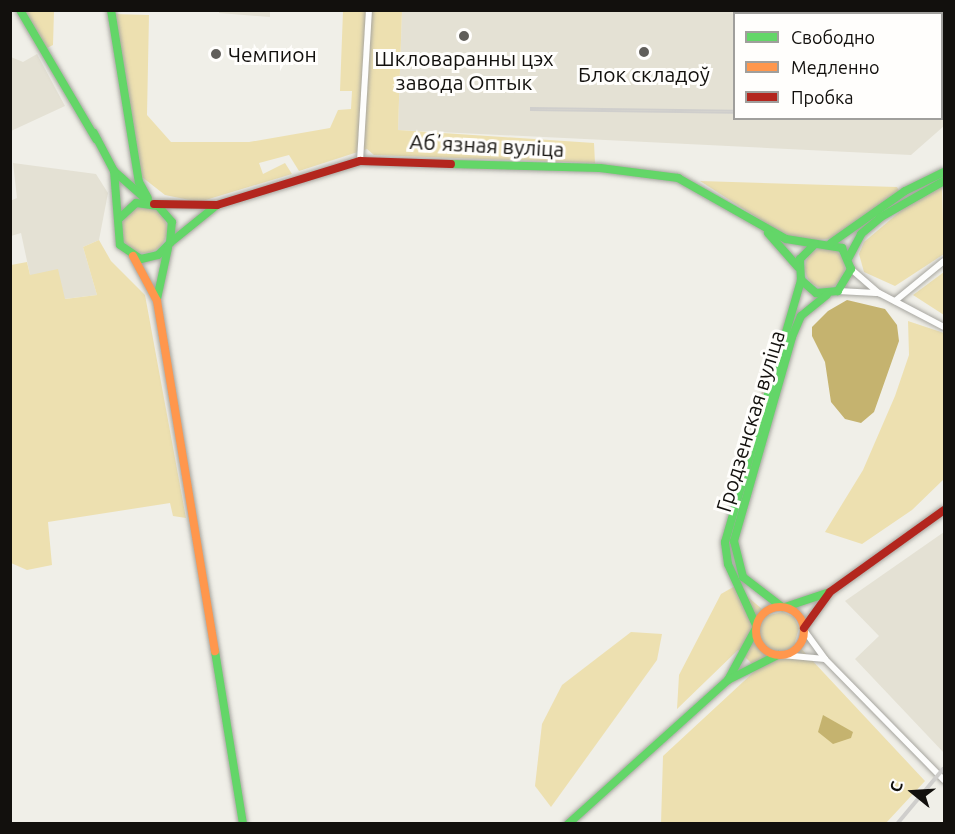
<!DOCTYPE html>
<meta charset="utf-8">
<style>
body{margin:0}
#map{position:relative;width:955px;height:834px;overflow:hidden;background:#f0efe8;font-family:Ubuntu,sans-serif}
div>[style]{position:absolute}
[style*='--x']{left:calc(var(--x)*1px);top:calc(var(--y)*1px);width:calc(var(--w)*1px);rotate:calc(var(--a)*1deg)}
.built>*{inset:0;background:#e4e1d4}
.green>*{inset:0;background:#ede0b0}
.round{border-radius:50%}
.water>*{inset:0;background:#c5b36f}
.roads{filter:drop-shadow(0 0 2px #a6a59f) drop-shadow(0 0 2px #a6a59f)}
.street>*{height:6px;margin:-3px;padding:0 3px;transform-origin:3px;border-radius:3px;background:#fdfdfc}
.fast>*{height:8px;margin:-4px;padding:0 4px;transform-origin:4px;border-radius:4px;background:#63d668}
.slow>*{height:8px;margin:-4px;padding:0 4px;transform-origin:4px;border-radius:4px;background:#ff974d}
.slow>.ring{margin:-4px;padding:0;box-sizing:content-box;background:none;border:8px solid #ff974d;border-radius:50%}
.jam>*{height:8px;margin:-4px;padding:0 4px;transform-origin:4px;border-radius:4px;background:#b3261e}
.rail>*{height:4px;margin-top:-2px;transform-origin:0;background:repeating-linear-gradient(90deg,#fffefc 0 4.5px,#cfcecc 0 9px);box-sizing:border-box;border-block:2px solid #cfcecc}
.dots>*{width:16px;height:16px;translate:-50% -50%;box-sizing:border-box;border:3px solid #fffefc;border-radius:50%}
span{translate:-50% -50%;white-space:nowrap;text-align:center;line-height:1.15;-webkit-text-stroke:6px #fffefc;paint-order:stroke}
.poi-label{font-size:21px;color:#12100d}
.left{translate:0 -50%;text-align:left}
.street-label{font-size:21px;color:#12100d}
.frame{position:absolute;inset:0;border:12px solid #12100d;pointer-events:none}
.legend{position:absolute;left:733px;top:12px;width:210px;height:108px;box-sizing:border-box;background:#fffefc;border:2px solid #a09f9c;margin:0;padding:8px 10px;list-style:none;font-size:18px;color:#12100d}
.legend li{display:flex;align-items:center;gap:12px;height:30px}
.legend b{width:30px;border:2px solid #a09f9c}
.north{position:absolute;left:883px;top:762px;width:60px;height:60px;-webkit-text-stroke:4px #fffefc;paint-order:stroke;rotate:288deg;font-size:16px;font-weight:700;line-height:24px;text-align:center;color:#12100d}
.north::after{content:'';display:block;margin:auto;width:21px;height:27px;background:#12100d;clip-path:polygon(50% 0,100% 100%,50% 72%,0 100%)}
</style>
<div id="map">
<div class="built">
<i style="clip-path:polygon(219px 11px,270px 11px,270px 17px,219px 13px)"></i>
<i style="clip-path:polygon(evenodd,402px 11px,944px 11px,944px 126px,911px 155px,398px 130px,402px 11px,734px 14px,942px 14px,942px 118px,734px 118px,734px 14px)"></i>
<i style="clip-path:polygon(37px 54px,65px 106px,11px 131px,11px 57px,23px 62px)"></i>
<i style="clip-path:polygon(13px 163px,96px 174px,108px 193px,99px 240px,83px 247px,97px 295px,64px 299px,30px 275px,21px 233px,11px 236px,10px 201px,17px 198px)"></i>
<i style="clip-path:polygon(944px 532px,944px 753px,855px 659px,879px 636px,845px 601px)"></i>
</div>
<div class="green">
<i style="clip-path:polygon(402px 10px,398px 130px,594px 143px,595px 163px,374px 155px,367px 149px,299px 171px,289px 155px,259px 163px,263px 174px,285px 163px,292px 174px,199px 202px,165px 195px,142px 177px,112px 14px,149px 15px,147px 115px,171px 142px,249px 142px,330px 128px,338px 110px,351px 109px,352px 91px,340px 91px,343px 11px)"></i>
<i style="clip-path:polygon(25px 11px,54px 11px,53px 45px,47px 48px)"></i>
<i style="clip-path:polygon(700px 181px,897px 187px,899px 191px,837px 238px,806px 241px,781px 233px)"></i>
<i style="clip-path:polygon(942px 187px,944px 254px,895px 286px,864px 272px,859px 254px,864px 242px,903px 209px)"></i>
<i class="round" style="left:121px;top:207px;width:46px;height:46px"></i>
<i style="clip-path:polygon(99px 240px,111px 261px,145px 295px,186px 518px,173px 516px,170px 503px,48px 522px,52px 565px,27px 570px,11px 563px,11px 265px,27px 262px,30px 275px,58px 269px,65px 299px,97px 295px,83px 247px)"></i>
<i class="round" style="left:805px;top:248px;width:40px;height:40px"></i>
<i style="clip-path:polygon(944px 272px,944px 315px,913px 295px)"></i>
<i style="clip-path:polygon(787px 314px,768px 376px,726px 525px,766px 377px)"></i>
<i style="clip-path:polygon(908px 321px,944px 333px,944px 479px,912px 510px,862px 544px,825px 532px,863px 470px,895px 396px,909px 355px)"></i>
<i style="clip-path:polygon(735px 586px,769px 615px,783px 612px,794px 617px,799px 628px,795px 642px,925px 781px,886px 823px,661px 824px,663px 756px,757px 669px,738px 650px,677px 709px,679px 675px,721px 594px)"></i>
<i style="clip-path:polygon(631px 632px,662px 634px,657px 660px,551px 807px,535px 786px,542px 724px,562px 685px)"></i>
</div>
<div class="water">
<i style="clip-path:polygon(847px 300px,885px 309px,897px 325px,899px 341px,874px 412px,861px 423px,845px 419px,831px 402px,825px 362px,812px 336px,812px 327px,828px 311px)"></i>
<i style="clip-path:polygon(823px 715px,853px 732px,851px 738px,833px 744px,818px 732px)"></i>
</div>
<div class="roads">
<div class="street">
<i style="--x:360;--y:161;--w:151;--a:-86.6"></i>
<i style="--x:851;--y:269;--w:37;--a:41"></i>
<i style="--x:879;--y:293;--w:73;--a:27.6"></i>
<i style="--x:838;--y:291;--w:38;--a:3"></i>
<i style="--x:895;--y:301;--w:63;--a:-39.2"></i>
<i style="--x:804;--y:630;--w:36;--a:54"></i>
<i style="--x:825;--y:659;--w:170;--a:45.5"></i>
<i style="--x:782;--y:655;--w:43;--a:5.3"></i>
</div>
<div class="fast">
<i style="--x:20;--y:10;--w:150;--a:59.5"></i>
<i style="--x:111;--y:10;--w:174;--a:80.8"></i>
<i style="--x:139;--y:182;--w:18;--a:61"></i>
<i style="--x:94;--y:133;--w:43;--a:62.2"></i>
<i style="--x:114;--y:171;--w:48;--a:41.6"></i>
<i style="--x:451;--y:164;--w:149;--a:1.5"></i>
<i style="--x:600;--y:168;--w:79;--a:7.3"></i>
<i style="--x:678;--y:178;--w:124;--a:29.5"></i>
<i style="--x:786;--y:239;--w:57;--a:9.1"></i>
<i style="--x:842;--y:248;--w:23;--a:67"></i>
<i style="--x:851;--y:269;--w:26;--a:121"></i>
<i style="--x:838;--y:291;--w:22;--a:175"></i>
<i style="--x:816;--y:293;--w:20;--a:-139"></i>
<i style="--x:801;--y:280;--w:21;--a:-93"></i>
<i style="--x:800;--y:259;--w:21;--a:-45"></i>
<i style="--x:114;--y:171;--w:74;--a:85.4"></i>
<i style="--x:120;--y:245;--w:25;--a:34"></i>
<i style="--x:141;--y:259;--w:17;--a:-13"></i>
<i style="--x:158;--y:255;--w:17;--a:-45"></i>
<i style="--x:170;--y:243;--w:21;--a:-85"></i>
<i style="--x:172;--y:222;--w:21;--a:-131"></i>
<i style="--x:158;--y:206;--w:22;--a:-172"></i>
<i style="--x:136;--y:203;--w:23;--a:137"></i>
<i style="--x:768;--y:233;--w:45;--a:48.6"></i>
<i style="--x:170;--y:243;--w:60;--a:-39"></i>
<i style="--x:831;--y:243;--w:90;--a:-35.1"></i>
<i style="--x:905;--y:191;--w:43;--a:-26"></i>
<i style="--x:849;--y:257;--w:26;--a:-62"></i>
<i style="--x:861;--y:234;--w:26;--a:-40"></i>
<i style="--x:881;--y:217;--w:73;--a:-29.7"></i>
<i style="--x:157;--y:299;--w:52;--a:-77.8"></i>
<i style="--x:782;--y:607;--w:49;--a:-142.4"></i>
<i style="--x:743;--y:577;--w:37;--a:-104"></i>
<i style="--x:734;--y:541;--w:212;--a:-74.1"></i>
<i style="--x:792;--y:337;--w:23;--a:-67"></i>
<i style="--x:801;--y:316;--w:33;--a:-39"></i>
<i style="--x:785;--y:607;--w:44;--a:-18.4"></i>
<i style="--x:756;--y:625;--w:67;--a:-114.7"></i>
<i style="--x:728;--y:564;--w:22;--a:-98"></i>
<i style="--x:725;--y:542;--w:273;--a:-73.8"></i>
<i style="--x:215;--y:651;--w:175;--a:80.8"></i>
<i style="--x:728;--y:680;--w:57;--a:-61.6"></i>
<i style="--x:568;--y:824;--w:215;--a:-42"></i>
<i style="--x:728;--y:680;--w:56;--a:-26.6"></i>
</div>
<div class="slow">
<i style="--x:133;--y:256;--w:51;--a:61.9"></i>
<i style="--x:157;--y:301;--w:355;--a:80.6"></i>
<i class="ring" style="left:756px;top:607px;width:40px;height:40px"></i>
</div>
<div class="jam">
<i style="--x:154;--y:204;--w:63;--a:0.9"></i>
<i style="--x:217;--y:205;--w:150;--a:-17.1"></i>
<i style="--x:360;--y:161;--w:91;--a:1.9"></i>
<i style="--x:804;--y:628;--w:44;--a:-54.2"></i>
<i style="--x:830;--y:592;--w:140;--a:-35.7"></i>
</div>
</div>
<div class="rail">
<i style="--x:530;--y:109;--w:204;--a:0.8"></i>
<i style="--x:942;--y:113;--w:2;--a:0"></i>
<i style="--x:897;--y:824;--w:73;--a:-50"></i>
</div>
<div class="dots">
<i style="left:464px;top:36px;background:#605e5a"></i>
<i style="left:644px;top:52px;background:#605e5a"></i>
<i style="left:216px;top:54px;background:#605e5a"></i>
</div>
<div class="poi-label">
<span class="left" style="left:228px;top:54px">Чемпион</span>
<span style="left:464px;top:70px">Шкловаранны цэх<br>завода Оптык</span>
<span style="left:644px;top:74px">Блок складоў</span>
</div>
<div class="street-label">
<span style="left:487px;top:145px;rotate:3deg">Абʼязная вуліца</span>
<span style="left:750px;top:421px;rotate:-73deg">Гродзенская вуліца</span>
</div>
<div class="frame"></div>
<ul class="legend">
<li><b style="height:8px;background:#63d668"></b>Свободно</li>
<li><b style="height:8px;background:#ff974d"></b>Медленно</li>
<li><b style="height:8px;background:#b3261e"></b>Пробка</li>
</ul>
<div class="north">С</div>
</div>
